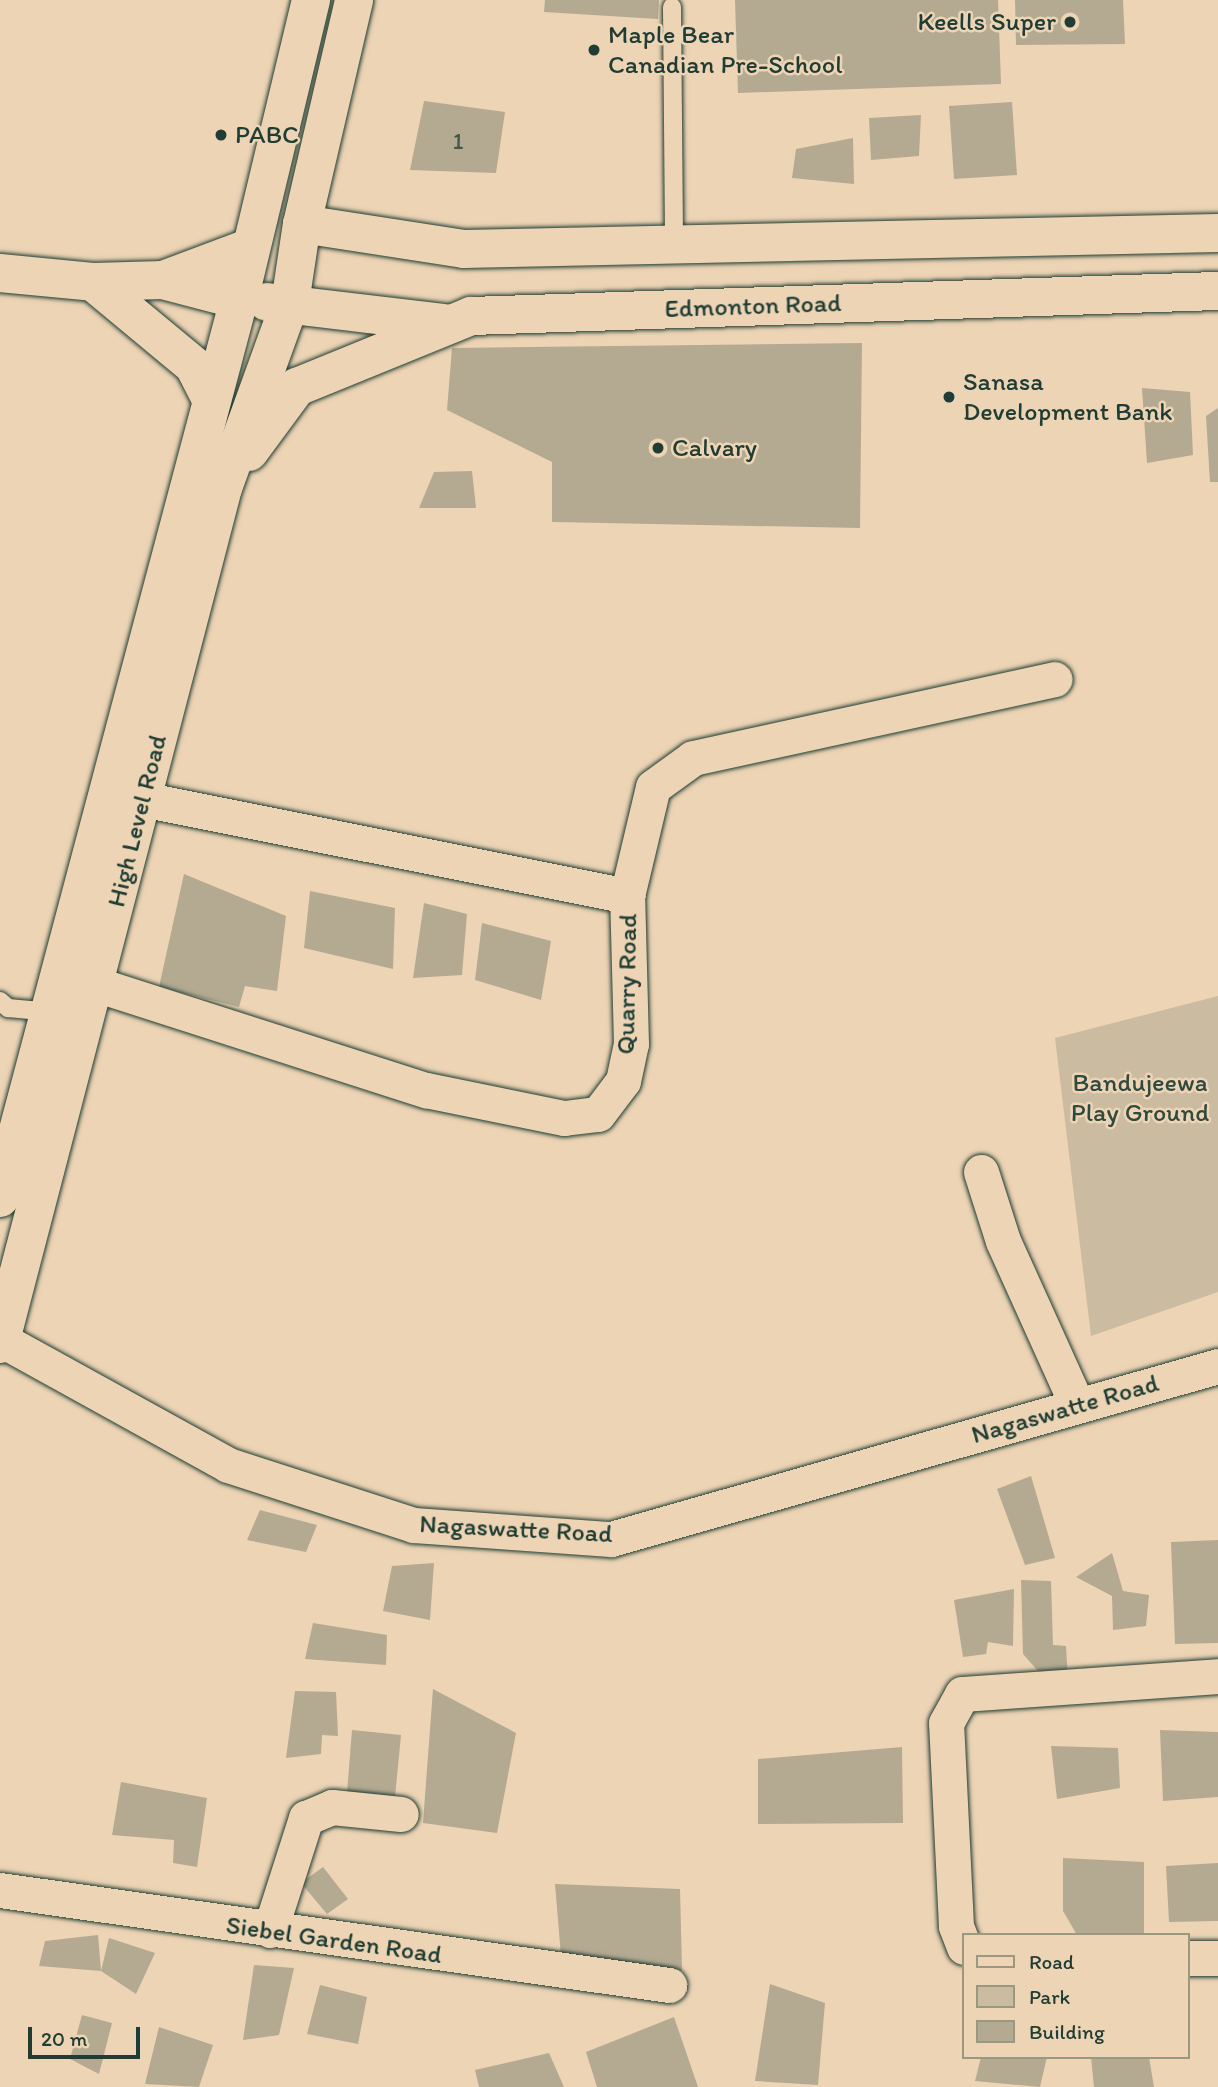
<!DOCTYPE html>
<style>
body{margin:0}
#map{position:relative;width:1218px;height:2087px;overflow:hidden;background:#edd4b5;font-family:Itim,sans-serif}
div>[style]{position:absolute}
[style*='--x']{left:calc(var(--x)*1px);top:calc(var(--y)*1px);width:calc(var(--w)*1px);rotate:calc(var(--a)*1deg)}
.green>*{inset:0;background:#cbbba0}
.building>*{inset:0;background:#b4aa91}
.roads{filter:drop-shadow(0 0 2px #1f3d34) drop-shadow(0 0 2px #1f3d34)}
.service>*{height:18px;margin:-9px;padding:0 9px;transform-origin:9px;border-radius:9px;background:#edd4b5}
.minor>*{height:35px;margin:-17.5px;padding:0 17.5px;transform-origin:17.5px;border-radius:17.5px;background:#edd4b5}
.secondary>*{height:38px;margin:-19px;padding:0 19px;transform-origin:19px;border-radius:19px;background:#edd4b5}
.trunk>*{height:38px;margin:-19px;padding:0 19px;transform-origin:19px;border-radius:19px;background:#edd4b5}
.dots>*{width:19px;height:19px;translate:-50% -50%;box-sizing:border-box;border:4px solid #edd4b5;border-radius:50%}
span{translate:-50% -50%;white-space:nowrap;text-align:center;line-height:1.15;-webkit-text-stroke:5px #edd4b5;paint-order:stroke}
.number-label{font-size:23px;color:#44584b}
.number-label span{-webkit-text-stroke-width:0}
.poi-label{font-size:26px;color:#1f3d34}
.right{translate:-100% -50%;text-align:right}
.left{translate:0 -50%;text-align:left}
.street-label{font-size:26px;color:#1f3d34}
.park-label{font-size:26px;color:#304a3f}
.legend{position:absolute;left:962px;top:1933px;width:228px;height:126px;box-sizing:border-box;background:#edd4b5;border:2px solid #9b9881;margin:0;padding:9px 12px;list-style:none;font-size:21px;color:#1f3d34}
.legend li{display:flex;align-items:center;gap:14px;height:35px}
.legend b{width:35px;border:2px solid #9b9881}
.scale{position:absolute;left:28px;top:2027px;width:112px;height:32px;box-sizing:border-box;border:4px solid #1f3d34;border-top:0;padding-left:9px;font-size:21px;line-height:24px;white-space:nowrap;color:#1f3d34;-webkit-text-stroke:5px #edd4b5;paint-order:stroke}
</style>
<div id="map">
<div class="green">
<i style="clip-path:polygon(1218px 996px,1218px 1292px,1091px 1336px,1055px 1038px)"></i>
</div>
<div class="building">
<i style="clip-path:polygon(545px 0,659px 0,658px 19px,544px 12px)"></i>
<i style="clip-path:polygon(735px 0,998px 0,1001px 84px,738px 93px)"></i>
<i style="clip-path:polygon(1015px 0,1123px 0,1125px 44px,1016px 45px)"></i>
<i style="clip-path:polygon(424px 101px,505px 112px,496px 173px,410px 170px)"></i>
<i style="clip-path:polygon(1012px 102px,1017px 175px,954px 179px,949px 106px)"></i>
<i style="clip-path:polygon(921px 115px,919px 156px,871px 160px,869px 118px)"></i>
<i style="clip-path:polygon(853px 138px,854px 184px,792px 178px,796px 149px)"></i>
<i style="clip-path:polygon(862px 343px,860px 528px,552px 522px,552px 462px,447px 410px,452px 348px)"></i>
<i style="clip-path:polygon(1142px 388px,1190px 392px,1193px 455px,1147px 463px)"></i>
<i style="clip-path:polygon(1218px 408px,1218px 482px,1210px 482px,1206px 416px)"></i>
<i style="clip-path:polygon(472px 471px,476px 508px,419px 508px,434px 472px)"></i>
<i style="clip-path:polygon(184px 874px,286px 916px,277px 991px,245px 986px,239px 1007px,159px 987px)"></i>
<i style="clip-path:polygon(310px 891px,395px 908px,393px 969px,304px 948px)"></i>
<i style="clip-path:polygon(424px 903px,467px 914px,462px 975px,413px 978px)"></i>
<i style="clip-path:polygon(482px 923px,551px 941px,541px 1000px,475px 980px)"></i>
<i style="clip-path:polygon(1031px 1476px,1055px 1558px,1025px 1565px,997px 1489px)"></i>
<i style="clip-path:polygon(260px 1510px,317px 1525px,306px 1552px,247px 1540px)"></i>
<i style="clip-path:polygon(1218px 1540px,1218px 1643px,1175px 1644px,1171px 1542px)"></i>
<i style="clip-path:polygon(1112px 1553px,1123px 1591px,1149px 1595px,1146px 1626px,1113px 1630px,1112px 1596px,1076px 1577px)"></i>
<i style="clip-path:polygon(434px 1563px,430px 1620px,383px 1611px,392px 1566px)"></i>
<i style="clip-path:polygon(1021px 1580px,1051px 1581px,1053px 1645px,1066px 1646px,1068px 1681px,1044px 1678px,1023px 1654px)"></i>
<i style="clip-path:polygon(1014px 1589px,1013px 1646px,988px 1642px,986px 1654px,963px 1657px,954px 1600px)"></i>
<i style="clip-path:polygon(313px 1623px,387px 1635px,386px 1665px,305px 1659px)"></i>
<i style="clip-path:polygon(433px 1689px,516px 1733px,497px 1833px,423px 1823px)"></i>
<i style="clip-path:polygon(295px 1691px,336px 1692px,338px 1736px,322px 1735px,321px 1754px,286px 1758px)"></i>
<i style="clip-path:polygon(352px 1730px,401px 1735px,395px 1797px,347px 1793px)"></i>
<i style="clip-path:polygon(1160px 1730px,1218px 1732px,1218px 1797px,1163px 1801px)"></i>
<i style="clip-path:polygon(1051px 1746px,1118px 1748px,1120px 1788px,1057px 1799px)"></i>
<i style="clip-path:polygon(902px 1747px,903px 1823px,758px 1824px,758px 1759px)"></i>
<i style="clip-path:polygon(121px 1782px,207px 1798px,197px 1867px,173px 1863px,174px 1840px,112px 1835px)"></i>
<i style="clip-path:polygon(1063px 1858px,1144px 1862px,1144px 1935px,1077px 1935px,1063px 1911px)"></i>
<i style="clip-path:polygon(1218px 1863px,1218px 1921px,1169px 1922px,1166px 1866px)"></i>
<i style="clip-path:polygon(323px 1867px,348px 1899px,327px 1914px,301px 1883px)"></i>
<i style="clip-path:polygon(555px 1884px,680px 1889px,682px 1971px,561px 1956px)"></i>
<i style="clip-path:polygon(98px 1935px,101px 1971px,39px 1966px,45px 1941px)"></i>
<i style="clip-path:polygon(109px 1938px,155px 1953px,136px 1994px,101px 1971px)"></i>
<i style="clip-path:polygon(254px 1965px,294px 1968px,279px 2035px,243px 2040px)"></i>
<i style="clip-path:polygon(770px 1984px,825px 2003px,818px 2085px,755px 2081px)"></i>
<i style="clip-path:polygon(320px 1985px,367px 1997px,358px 2044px,307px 2034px)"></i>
<i style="clip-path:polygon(82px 2015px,112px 2023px,99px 2074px,70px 2059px)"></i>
<i style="clip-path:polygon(674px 2017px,698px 2087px,597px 2087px,586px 2052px)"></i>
<i style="clip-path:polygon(159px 2027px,213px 2045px,199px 2087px,145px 2084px)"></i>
<i style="clip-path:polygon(549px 2053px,564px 2087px,479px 2087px,475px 2070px)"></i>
<i style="clip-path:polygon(981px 2057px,1047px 2057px,1040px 2087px,975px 2081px)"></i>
<i style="clip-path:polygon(1091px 2057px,1149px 2057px,1154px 2087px,1094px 2087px)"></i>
</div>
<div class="roads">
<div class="service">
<i style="--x:672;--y:7;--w:240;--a:89.5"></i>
<i style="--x:0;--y:1001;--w:11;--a:41"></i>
<i style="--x:8;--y:1008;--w:44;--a:5.2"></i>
</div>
<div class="minor">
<i style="--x:142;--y:799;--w:495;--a:11.3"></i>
<i style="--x:95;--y:984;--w:348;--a:17.8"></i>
<i style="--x:426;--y:1090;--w:141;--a:11.5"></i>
<i style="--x:564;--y:1118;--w:34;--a:-7"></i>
<i style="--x:598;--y:1114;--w:41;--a:-52.9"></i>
<i style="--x:623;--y:1081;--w:38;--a:-78"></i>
<i style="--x:631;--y:1044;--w:148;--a:-91.5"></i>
<i style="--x:627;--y:896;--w:112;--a:-76.6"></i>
<i style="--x:653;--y:787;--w:49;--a:-35.9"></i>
<i style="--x:693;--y:758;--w:370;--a:-12.3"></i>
<i style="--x:981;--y:1172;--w:72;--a:72.3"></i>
<i style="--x:1003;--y:1241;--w:180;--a:65.7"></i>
<i style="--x:0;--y:1339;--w:260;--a:28.9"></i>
<i style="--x:228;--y:1465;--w:195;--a:17.9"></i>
<i style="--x:414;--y:1525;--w:197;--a:4.1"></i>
<i style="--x:611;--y:1539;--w:631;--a:-15.91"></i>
<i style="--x:0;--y:1890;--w:676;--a:8.08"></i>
<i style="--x:270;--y:1930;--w:118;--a:-72.2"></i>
<i style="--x:306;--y:1818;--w:28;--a:-23"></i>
<i style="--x:332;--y:1807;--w:69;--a:5.8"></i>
<i style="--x:964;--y:1947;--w:22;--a:-111"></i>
<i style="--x:956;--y:1926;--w:203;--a:-92.8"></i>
<i style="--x:946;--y:1723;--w:33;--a:-61"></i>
<i style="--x:962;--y:1694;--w:257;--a:-4"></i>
<i style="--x:1188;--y:1958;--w:30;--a:0"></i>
</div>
<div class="secondary">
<i style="--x:0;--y:273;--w:93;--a:5.5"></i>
<i style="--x:93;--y:282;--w:70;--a:-1.6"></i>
<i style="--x:163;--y:280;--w:79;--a:14.7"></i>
<i style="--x:163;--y:280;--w:94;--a:-20.6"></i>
</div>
<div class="trunk">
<i style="--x:302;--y:224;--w:164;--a:8.8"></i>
<i style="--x:464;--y:249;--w:754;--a:-1.22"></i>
<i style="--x:93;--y:282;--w:131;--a:39.7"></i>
<i style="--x:194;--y:366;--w:37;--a:63"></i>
<i style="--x:267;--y:302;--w:177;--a:6.8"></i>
<i style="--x:249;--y:452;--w:81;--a:-53.6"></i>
<i style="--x:297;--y:387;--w:188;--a:-22.2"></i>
<i style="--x:471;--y:316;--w:747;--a:-1.92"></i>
<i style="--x:0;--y:1198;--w:929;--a:-75.1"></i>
<i style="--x:239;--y:300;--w:309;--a:-76.5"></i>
<i style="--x:0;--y:1344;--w:885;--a:-75.4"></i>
<i style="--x:223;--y:488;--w:197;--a:-70.1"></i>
<i style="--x:290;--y:303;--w:80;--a:-81.4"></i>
<i style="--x:302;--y:224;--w:230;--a:-76.9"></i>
</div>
</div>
<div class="dots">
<i style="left:1070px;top:22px;background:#1f3d34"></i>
<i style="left:594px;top:50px;background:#1f3d34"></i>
<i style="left:221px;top:135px;background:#1f3d34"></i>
<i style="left:949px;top:397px;background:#1f3d34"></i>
<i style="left:658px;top:448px;background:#1f3d34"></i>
</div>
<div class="number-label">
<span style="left:458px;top:141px">1</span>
</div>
<div class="poi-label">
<span class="right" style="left:1056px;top:22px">Keells Super</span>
<span class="left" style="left:608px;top:50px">Maple Bear<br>Canadian Pre-School</span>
<span class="left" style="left:235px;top:135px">PABC</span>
<span class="left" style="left:963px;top:397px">Sanasa<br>Development Bank</span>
<span class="left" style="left:672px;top:448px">Calvary</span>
</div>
<div class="street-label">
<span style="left:753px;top:306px;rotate:-2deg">Edmonton Road</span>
<span style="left:137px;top:821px;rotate:-76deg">High Level Road</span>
<span style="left:627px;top:984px;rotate:-89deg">Quarry Road</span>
<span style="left:1065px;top:1409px;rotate:-16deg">Nagaswatte Road</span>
<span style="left:516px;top:1529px;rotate:3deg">Nagaswatte Road</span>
<span style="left:334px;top:1940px;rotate:8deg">Siebel Garden Road</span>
</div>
<div class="park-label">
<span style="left:1140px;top:1098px">Bandujeewa<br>Play Ground</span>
</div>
<ul class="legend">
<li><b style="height:9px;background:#edd4b5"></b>Road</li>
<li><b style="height:19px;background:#cbbba0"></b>Park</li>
<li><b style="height:19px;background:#b4aa91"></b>Building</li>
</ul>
<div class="scale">20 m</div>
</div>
